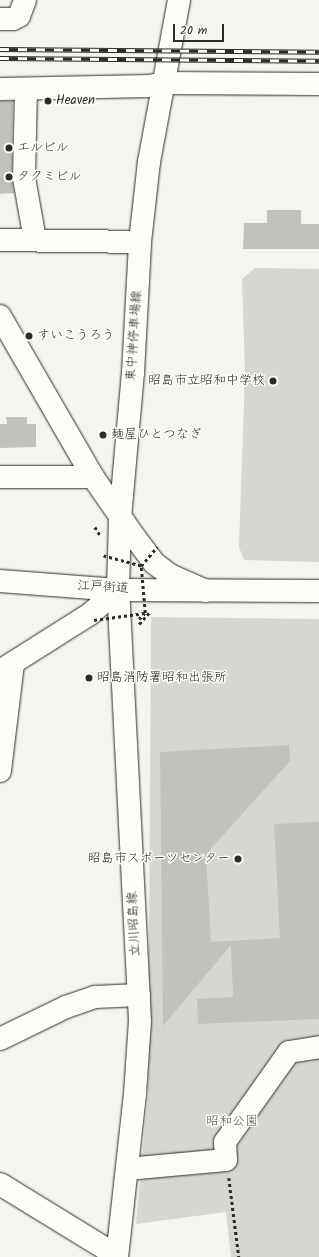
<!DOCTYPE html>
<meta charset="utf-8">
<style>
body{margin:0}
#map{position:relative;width:319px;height:1257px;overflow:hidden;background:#f5f4ef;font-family:Kalam,"Klee One",sans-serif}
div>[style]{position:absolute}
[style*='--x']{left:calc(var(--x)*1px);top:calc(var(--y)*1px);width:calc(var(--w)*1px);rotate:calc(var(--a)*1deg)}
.green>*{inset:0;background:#d7d6d2}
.building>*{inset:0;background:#c2c1be}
.path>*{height:2.5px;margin-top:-1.25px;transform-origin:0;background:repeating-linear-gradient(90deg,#2b2b2b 0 3px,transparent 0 6px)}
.roads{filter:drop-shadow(0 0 1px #2b2b2b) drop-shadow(0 0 1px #2b2b2b)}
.minor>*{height:22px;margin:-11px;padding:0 11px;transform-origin:11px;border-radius:11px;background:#fdfcf7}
.major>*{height:22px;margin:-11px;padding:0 11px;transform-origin:11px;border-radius:11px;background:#fdfcf7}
.rail>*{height:4.5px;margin-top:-2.25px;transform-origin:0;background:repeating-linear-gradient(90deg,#fdfcf7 0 9px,#2b2b2b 0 18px);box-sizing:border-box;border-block:1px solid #2b2b2b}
.path-bridge>*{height:2.5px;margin-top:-1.25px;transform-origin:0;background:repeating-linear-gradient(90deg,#2b2b2b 0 3px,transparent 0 6px)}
.dots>*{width:11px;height:11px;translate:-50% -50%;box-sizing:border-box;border:2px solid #fdfcf7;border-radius:50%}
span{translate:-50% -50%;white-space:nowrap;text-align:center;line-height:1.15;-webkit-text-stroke:3px #fdfcf7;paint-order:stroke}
.poi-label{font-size:13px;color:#2b2b2b}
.left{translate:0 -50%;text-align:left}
.right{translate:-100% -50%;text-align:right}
.street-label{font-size:13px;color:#2b2b2b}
.park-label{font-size:13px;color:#565655}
.scale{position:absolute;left:173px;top:24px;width:51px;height:18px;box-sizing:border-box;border:2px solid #2b2b2b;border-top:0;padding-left:5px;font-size:12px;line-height:14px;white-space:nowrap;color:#2b2b2b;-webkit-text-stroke:3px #fdfcf7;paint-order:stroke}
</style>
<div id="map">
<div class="green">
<i style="clip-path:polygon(255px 268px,319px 269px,319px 562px,244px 560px,239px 547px,245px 374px,242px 279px)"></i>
<i style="clip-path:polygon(151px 617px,319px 619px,319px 1257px,231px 1257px,226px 1212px,136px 1224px,148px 1094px)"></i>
</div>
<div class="building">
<i style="clip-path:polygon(0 101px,13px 101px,12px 178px,14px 193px,0 194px)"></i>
<i style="clip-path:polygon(267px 210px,301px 210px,301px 224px,319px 224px,319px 249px,243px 249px,244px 223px,267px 223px)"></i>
<i style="clip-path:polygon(6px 417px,27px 417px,27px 424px,36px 424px,36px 447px,0 448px,0 424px,7px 424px)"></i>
<i style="clip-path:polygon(289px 745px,290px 761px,206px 854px,211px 942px,280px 938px,274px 824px,319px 822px,319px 1019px,198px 1024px,197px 999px,233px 997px,231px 945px,163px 1026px,160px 752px)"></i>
</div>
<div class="path">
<i style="--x:95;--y:527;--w:9;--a:58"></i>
<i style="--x:139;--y:619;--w:8;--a:-45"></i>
<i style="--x:139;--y:624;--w:15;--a:-48"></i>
<i style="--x:229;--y:1178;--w:80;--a:82.8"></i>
</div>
<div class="roads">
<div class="minor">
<i style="--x:0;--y:19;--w:13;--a:0"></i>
<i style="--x:13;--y:19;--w:7;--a:-27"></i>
<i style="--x:19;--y:16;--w:17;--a:-69"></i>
<i style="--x:0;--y:89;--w:150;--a:-1.1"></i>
<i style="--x:150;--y:86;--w:14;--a:-12"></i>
<i style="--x:164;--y:83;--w:155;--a:0.4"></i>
<i style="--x:26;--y:89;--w:89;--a:91.3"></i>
<i style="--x:24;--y:178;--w:63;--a:79.9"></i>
<i style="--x:0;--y:240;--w:140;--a:0.8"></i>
<i style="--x:0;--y:316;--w:186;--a:60"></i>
<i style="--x:93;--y:477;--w:75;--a:55.3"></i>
<i style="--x:136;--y:539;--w:30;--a:53"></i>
<i style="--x:154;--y:563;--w:20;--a:37"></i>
<i style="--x:170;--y:575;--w:39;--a:24"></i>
<i style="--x:0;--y:477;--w:93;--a:0"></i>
<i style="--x:0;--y:671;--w:107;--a:-32.3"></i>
<i style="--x:90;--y:614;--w:37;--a:-41"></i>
<i style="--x:118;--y:590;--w:201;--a:0.3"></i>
<i style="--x:0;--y:771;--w:109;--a:-83.1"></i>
<i style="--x:0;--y:1039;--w:73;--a:-25.9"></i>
<i style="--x:66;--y:1007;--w:31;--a:-19"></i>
<i style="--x:95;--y:997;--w:44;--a:-2.6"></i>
<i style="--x:127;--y:1169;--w:99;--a:-5.2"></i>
<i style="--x:226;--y:1160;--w:18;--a:-93"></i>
<i style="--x:225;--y:1142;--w:110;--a:-54.6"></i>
<i style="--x:289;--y:1052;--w:30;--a:-9"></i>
<i style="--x:0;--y:1184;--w:136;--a:31.5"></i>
</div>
<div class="major">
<i style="--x:0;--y:581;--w:118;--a:4.4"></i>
<i style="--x:117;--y:1257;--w:164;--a:-83.7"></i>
<i style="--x:135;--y:1094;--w:73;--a:-86.1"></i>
<i style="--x:140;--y:1021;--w:432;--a:-92.9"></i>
<i style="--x:118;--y:590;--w:72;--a:-88.4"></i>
<i style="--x:120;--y:518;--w:146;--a:-84.9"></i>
<i style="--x:133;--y:373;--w:131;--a:-86.9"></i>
<i style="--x:140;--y:242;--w:81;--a:-83.6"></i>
<i style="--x:149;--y:162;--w:165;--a:-79.5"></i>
</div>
</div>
<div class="rail">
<i style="--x:0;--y:49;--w:319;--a:0.5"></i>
<i style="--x:0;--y:58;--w:319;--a:0.5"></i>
</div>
<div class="path-bridge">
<i style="--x:141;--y:566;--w:25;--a:-50"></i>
<i style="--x:94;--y:620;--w:51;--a:-7.8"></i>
<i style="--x:145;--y:613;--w:47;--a:-94.9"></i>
<i style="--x:141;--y:566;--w:39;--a:-165"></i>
</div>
<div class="dots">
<i style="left:48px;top:101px;background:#2b2b2b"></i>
<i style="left:9px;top:148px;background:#2b2b2b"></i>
<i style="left:9px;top:177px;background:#2b2b2b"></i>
<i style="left:29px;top:336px;background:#2b2b2b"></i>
<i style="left:273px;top:381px;background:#2b2b2b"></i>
<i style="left:103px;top:435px;background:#2b2b2b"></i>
<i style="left:89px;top:678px;background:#2b2b2b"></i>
<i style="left:238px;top:859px;background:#2b2b2b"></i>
</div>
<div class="poi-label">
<span class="left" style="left:56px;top:101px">Heaven</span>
<span class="left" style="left:17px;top:148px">エルビル</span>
<span class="left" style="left:17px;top:177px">タクミビル</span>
<span class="left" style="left:37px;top:336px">すいこうろう</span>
<span class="right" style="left:265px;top:381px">昭島市立昭和中学校</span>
<span class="left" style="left:111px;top:435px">麺屋ひとつなぎ</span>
<span class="left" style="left:97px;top:678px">昭島消防署昭和出張所</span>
<span class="right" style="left:230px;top:859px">昭島市スポーツセンター</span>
</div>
<div class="street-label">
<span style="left:135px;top:336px;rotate:-86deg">東中神停車場線</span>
<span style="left:103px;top:588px;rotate:3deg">江戸街道</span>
<span style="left:135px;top:924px;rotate:-93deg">立川昭島線</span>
</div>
<div class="park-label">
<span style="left:232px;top:1122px">昭和公園</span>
</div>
<div class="scale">20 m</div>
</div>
